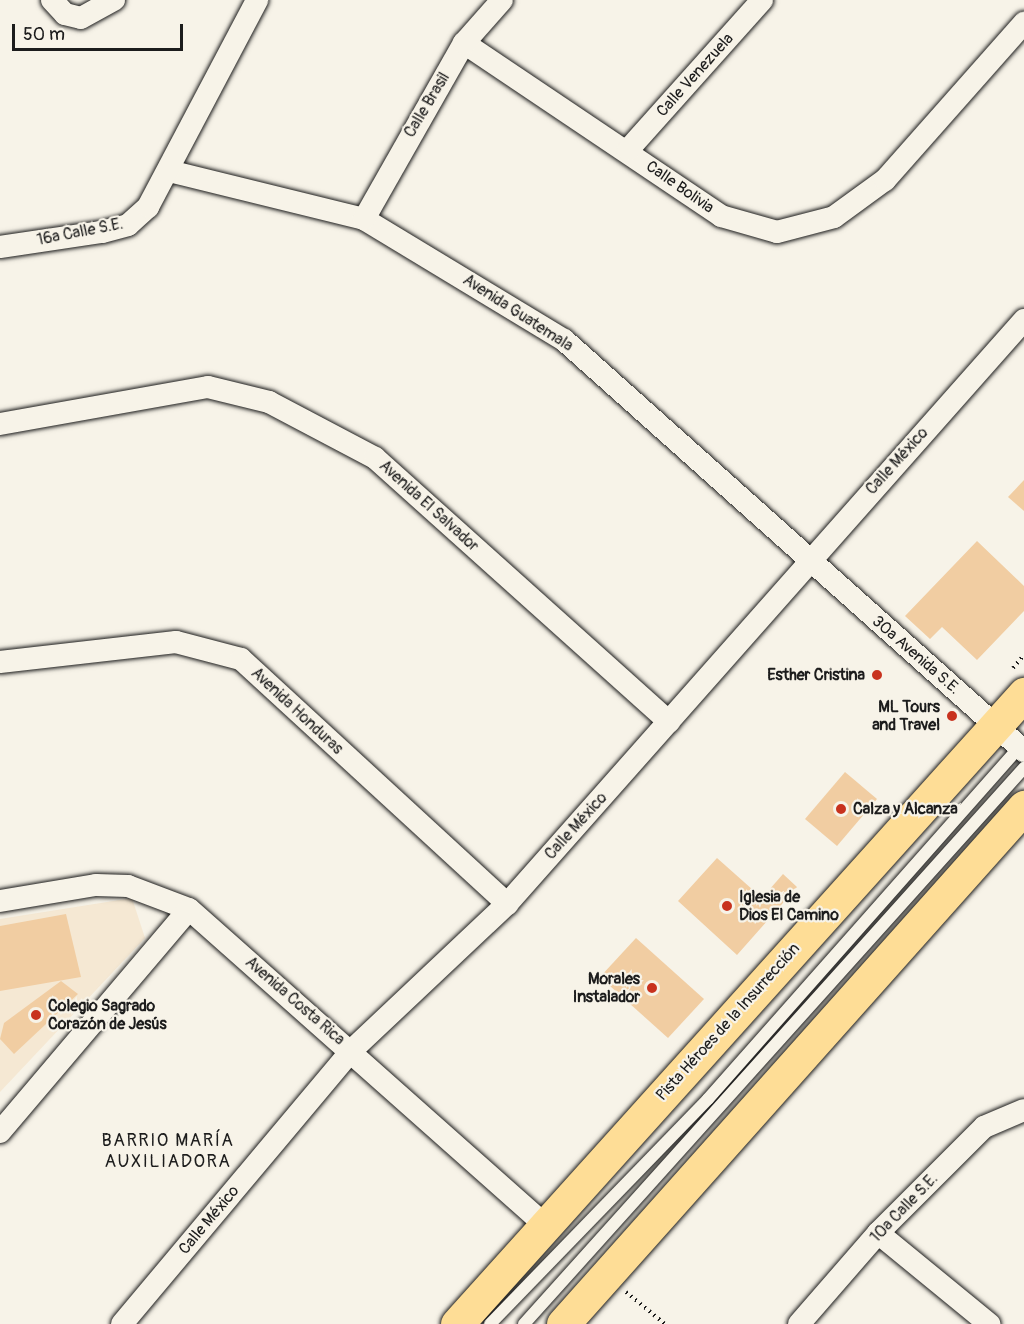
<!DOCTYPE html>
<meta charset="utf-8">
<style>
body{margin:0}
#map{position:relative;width:1024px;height:1324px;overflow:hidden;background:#f7f3e8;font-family:Pangolin,sans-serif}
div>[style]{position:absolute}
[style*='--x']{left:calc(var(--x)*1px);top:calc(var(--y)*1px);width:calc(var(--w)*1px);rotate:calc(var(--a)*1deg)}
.built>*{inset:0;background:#f5e8d3}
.building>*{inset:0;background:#f1cda2}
.path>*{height:4px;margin-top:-2px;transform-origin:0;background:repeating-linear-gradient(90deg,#1c1c1c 0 1.5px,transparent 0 6px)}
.roads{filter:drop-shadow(0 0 2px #1c1c1c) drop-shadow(0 0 2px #1c1c1c)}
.service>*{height:12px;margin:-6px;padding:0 6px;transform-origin:6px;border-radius:6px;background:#f7f3e8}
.minor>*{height:22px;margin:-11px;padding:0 11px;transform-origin:11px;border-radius:11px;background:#f7f3e8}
.primary>*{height:33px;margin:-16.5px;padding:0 16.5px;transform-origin:16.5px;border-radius:16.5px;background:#fedd96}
.dots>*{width:16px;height:16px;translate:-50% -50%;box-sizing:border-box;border:3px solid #f7f3e8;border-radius:50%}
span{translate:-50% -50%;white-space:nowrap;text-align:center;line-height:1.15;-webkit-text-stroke:4.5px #f7f3e8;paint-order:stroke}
.street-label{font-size:16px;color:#1c1c1c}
.poi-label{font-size:16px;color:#1c1c1c;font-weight:700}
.right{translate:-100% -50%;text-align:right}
.left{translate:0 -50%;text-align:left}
.neighbourhood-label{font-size:18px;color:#1c1c1c;letter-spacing:1.5px}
.scale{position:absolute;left:12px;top:24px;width:171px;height:27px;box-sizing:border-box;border:3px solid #1c1c1c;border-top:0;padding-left:8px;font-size:18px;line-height:21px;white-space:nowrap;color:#1c1c1c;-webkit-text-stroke:4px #f7f3e8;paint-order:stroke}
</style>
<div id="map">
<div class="built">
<i style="clip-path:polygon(132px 898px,145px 938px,0 1092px,0 919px)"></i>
</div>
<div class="building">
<i style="clip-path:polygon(1024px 480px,1024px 511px,1008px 497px)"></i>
<i style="clip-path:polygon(977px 541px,1024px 586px,1024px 611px,977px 660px,942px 627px,930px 639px,905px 616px)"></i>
<i style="clip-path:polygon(845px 772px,877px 799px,837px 846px,805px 819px)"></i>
<i style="clip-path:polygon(717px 858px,762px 898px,783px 874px,797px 887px,737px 955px,678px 901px)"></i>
<i style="clip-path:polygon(66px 914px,81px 977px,0 991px,0 926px)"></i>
<i style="clip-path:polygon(636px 938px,704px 999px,668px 1038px,600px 977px)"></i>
<i style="clip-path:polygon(61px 981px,78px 994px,14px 1054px,0 1039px,4px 1023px)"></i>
</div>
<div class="path">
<i style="--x:1013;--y:668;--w:17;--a:-50"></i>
<i style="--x:626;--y:1292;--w:50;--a:39.4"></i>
</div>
<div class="roads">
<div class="service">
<i style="--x:490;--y:1324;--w:313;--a:-45.9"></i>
<i style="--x:708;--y:1099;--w:474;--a:-48.5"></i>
<i style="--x:524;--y:1324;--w:748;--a:-48.04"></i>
</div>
<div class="minor">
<i style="--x:52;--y:0;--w:19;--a:47"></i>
<i style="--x:65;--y:14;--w:16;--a:14"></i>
<i style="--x:81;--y:18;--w:38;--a:-29"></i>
<i style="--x:464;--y:43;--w:310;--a:33.9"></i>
<i style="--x:721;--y:216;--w:58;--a:15.9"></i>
<i style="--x:777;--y:232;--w:59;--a:-14.7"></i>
<i style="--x:834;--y:217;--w:63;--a:-36"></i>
<i style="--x:885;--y:180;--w:210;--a:-48.5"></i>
<i style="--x:628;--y:150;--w:201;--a:-48.2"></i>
<i style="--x:169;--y:171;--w:201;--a:13.8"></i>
<i style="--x:364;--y:219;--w:234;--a:31.2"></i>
<i style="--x:564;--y:340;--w:617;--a:41.78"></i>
<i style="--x:364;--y:219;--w:202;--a:-60.4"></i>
<i style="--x:464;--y:43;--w:57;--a:-48.5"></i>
<i style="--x:0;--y:247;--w:103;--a:-8.4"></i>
<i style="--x:102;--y:232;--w:27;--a:-15"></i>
<i style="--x:128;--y:225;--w:27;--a:-42"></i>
<i style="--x:148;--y:207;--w:234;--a:-62.2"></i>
<i style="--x:0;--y:424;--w:211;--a:-10.1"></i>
<i style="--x:208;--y:387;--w:63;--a:13.8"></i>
<i style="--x:269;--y:402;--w:120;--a:27.8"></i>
<i style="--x:375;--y:458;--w:395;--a:41.9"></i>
<i style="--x:0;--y:662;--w:177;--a:-6.5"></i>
<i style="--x:176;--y:642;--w:67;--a:14.7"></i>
<i style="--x:241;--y:659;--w:362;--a:42.6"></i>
<i style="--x:0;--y:901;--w:97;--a:-9.5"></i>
<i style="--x:96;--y:885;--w:32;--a:2"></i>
<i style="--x:128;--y:886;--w:65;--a:20.7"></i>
<i style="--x:189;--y:909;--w:476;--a:41.6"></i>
<i style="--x:0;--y:1132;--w:292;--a:-49.7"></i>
<i style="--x:878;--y:1233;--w:144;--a:39.3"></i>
<i style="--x:122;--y:1324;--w:358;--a:-50"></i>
<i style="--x:352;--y:1050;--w:213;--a:-43.3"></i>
<i style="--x:507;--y:904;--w:780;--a:-48.48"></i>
<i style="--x:799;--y:1324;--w:121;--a:-49"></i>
<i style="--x:878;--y:1233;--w:150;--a:-45"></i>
<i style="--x:984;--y:1127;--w:43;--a:-23"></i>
</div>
<div class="primary">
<i style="--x:457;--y:1324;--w:848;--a:-48.01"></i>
<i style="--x:563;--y:1324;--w:693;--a:-48.28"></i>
</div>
</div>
<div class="dots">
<i style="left:877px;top:675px;background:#c8321e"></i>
<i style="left:952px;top:716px;background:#c8321e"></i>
<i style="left:841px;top:809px;background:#c8321e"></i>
<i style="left:727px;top:906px;background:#c8321e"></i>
<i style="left:652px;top:988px;background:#c8321e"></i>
<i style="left:36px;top:1015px;background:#c8321e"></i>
</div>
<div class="street-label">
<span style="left:695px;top:75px;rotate:-48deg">Calle Venezuela</span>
<span style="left:427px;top:105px;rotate:-59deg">Calle Brasil</span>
<span style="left:680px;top:187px;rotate:35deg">Calle Bolivia</span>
<span style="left:80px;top:232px;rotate:-11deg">16a Calle S.E.</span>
<span style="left:518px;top:313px;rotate:33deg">Avenida Guatemala</span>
<span style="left:897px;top:461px;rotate:-48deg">Calle México</span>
<span style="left:429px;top:506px;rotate:42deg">Avenida El Salvador</span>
<span style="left:916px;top:655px;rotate:41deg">30a Avenida S.E.</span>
<span style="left:297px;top:711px;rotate:43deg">Avenida Honduras</span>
<span style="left:576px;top:826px;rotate:-48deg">Calle México</span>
<span style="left:295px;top:1001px;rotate:41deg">Avenida Costa Rica</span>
<span style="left:728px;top:1022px;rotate:-48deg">Pista Héroes de la Insurrección</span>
<span style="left:904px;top:1208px;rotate:-46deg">10a Calle S.E.</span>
<span style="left:209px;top:1220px;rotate:-50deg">Calle México</span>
</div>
<div class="poi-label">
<span class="right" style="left:865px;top:675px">Esther Cristina</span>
<span class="right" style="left:940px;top:716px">ML Tours<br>and Travel</span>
<span class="left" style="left:853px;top:809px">Calza y Alcanza</span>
<span class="left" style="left:739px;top:906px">Iglesia de<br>Dios El Camino</span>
<span class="right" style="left:640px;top:988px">Morales<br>Instalador</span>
<span class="left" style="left:48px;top:1015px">Colegio Sagrado<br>Corazón de Jesús</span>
</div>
<div class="neighbourhood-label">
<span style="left:168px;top:1152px">BARRIO MARÍA<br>AUXILIADORA</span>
</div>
<div class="scale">50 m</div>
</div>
